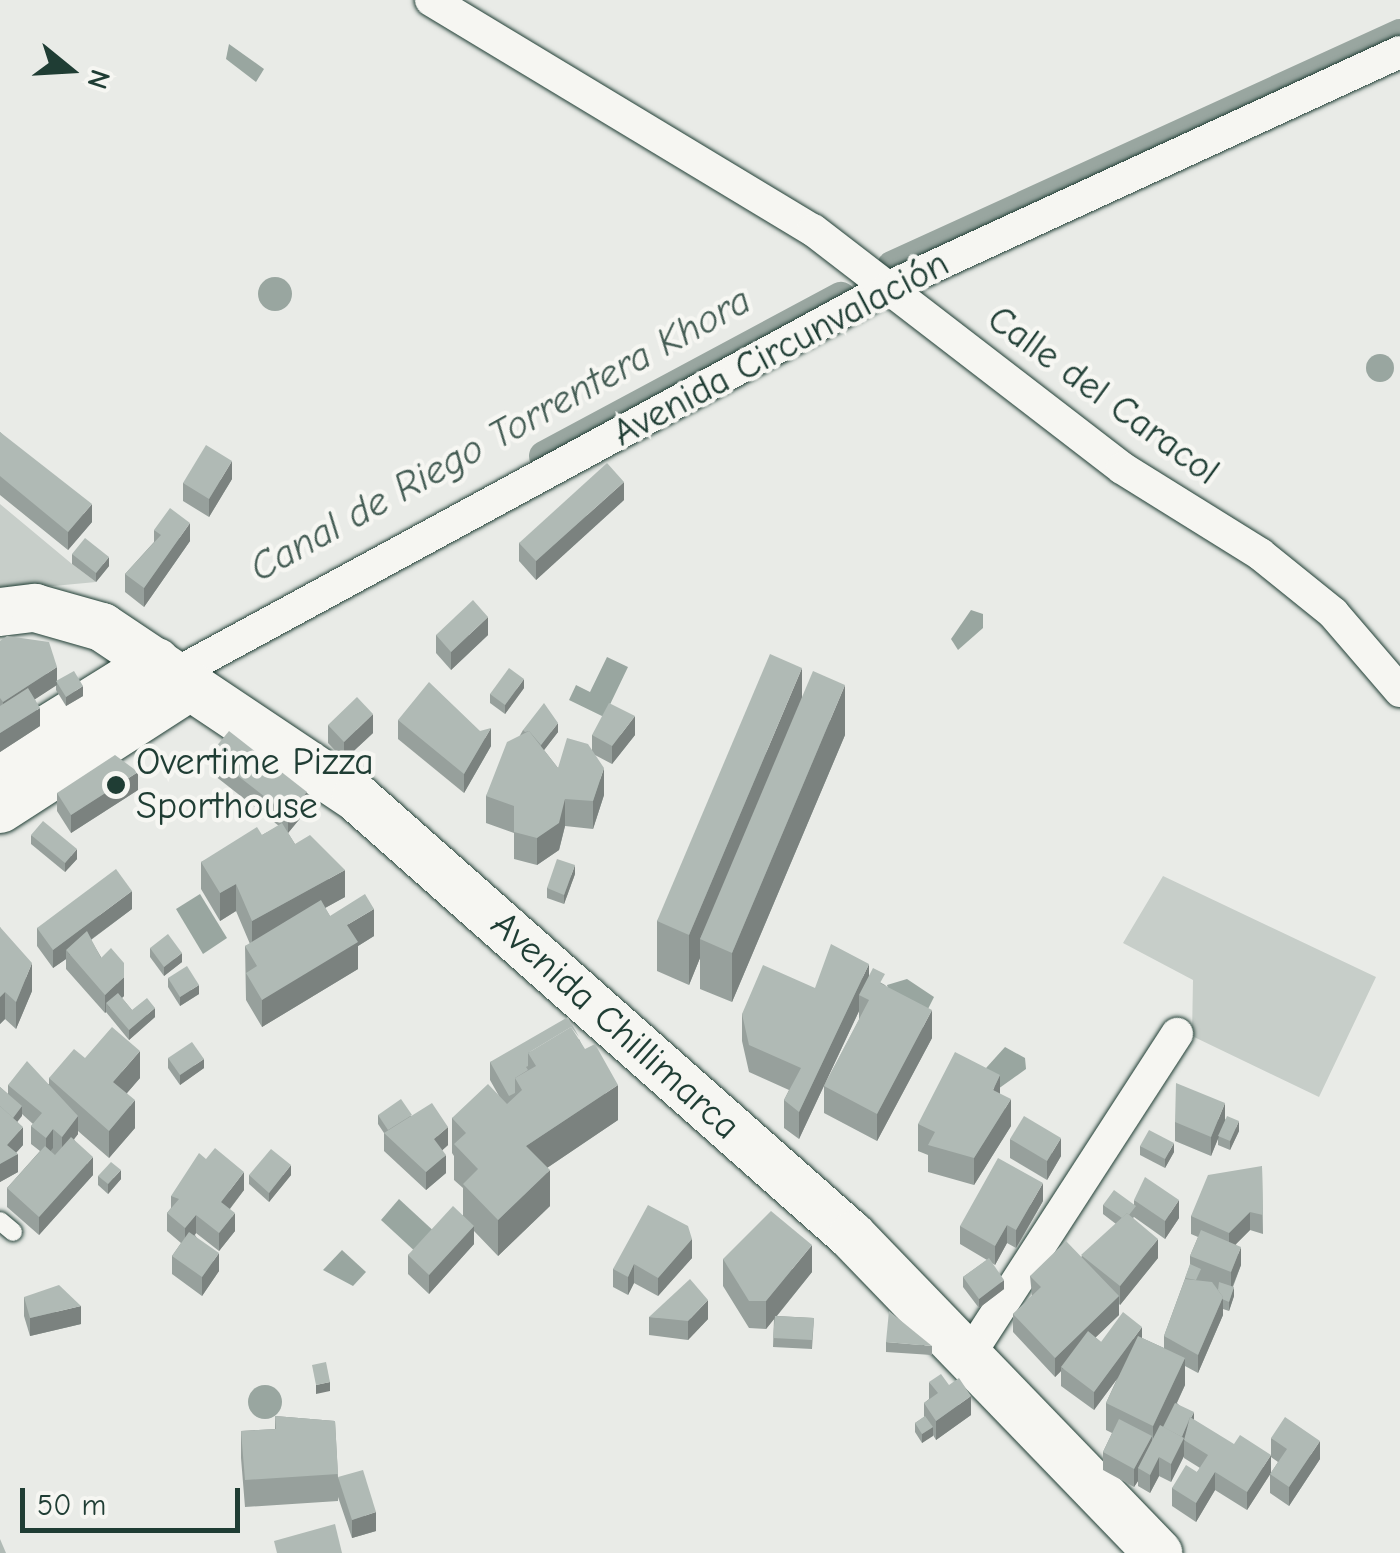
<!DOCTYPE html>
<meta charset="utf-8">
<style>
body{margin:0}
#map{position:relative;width:1400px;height:1553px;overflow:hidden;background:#e9ebe7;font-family:"Comic Neue",sans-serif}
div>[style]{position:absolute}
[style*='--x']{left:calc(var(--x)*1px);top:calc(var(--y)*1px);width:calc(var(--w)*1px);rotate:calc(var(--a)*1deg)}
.green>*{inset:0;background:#c7cec9}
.water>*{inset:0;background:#99a6a0}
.round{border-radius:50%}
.canal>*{height:30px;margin:-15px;padding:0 15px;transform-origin:15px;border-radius:15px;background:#99a6a0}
.roads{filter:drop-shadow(0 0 2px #1f3d34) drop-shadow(0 0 2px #1f3d34)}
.lane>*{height:18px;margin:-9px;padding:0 9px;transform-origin:9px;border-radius:9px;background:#f6f6f2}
.street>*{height:32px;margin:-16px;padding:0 16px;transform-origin:16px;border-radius:16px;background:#f6f6f2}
.secondary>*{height:48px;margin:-24px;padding:0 24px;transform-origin:24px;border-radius:24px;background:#f6f6f2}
.wall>*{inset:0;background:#97a09c}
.shaded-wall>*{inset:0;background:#7b827f}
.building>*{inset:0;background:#b0bab5}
.dots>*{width:28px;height:28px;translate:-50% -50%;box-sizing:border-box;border:5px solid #f6f6f2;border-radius:50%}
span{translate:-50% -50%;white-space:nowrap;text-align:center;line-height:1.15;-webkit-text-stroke:9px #f6f6f2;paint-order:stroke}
.street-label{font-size:38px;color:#1f3d34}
.poi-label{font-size:38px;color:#1f3d34}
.left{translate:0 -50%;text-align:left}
.water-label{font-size:40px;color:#445c54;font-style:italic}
.north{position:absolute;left:20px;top:20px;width:100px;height:100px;-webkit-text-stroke:8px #f6f6f2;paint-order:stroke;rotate:108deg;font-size:28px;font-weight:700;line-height:40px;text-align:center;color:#1f3d34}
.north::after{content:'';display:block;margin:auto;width:35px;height:45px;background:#1f3d34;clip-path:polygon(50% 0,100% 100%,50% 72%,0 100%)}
.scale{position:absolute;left:20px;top:1488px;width:220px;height:45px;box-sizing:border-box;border:5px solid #1f3d34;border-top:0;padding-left:12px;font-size:30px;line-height:35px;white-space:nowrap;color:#1f3d34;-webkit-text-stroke:8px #f6f6f2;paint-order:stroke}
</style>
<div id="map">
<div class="green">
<i style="clip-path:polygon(0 504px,72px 564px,96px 582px,0 591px)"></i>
<i style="clip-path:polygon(1163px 876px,1376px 977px,1319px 1097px,1192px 1036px,1193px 980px,1123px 943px)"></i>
</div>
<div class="water">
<i style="clip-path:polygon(229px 44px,264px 69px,256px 82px,226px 59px)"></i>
<i class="round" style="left:258px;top:277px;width:34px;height:34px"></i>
<i class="round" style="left:1366px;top:354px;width:28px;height:28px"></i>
<i style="clip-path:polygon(971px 610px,983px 614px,983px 628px,958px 650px,951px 639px)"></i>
<i style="clip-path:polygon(607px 657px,628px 667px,604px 717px,569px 700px,576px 685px,590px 692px)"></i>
<i style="clip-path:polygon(200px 894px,227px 938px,203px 954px,176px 909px)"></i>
<i style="clip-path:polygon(907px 979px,934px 997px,924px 1017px,893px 1004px,887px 985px)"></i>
<i style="clip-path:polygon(1005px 1047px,1025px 1058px,1026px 1069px,998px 1089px,977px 1078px)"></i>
<i style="clip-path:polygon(399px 1199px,438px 1235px,419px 1255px,381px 1220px)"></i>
<i style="clip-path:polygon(342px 1250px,366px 1272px,353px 1286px,323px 1270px)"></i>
<i class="round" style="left:248px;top:1385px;width:34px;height:34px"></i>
</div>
<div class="canal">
<i style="--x:892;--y:266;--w:558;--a:-24.55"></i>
<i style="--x:544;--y:456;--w:337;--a:-28.2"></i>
</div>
<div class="roads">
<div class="lane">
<i style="--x:0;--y:1221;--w:17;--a:40"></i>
</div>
<div class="street">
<i style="--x:431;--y:0;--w:446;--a:31.1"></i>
<i style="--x:813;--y:230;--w:390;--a:37.6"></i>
<i style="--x:1122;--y:468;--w:163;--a:31.9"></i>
<i style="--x:1260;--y:554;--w:94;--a:38.9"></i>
<i style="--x:1333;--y:613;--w:103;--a:49.3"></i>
<i style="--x:175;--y:674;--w:812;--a:-28.46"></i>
<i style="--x:889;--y:287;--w:562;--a:-24.7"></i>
<i style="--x:968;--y:1357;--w:385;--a:-57.1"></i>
</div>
<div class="secondary">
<i style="--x:0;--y:612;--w:35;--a:-7"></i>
<i style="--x:35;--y:608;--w:70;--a:15.8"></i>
<i style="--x:102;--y:627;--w:306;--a:33.8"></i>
<i style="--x:356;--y:797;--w:662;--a:41.51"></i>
<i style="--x:852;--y:1236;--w:441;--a:46"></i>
<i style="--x:0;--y:759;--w:184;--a:-31.9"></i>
<i style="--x:0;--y:809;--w:227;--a:-32.8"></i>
</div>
</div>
<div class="wall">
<i style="clip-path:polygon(0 432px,92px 522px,68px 550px,0 495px,0 504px)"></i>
<i style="clip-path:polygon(232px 479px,209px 517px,183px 501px,183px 483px)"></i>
<i style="clip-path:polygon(624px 500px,536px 580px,519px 561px,519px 543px)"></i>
<i style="clip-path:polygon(154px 530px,190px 541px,144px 607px,125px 592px,125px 574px,154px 542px)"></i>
<i style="clip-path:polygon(72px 554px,109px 566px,96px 582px,72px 564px)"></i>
<i style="clip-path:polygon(436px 635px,488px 635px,451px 670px,436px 653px)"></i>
<i style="clip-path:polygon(0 641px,57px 681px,83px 696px,66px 706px,56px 690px,56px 685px,35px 699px,40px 726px,0 752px)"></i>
<i style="clip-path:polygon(524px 688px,505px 714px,490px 703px,490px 694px)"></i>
<i style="clip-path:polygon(802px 697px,845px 735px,732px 1002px,700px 989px,700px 958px,689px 985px,657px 971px,657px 921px)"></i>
<i style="clip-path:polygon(398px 720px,480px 731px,491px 746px,464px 793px,398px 739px)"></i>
<i style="clip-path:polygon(328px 725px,373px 733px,344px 760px,328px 743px)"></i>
<i style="clip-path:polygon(523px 730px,558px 732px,544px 750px,558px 768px,592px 750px,592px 735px,635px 735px,612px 764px,595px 755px,604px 795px,593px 829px,565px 826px,559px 850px,537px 865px,514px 859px,514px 833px,486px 823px,486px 796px)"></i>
<i style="clip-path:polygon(210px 754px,307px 810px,288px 833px,295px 844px,345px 897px,325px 908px,330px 916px,374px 936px,358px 946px,358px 969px,262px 1027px,246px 1000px,245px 946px,250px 944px,236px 911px,220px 921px,201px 889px,201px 862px,262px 835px,279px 826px,210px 772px)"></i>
<i style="clip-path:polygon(138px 790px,71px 833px,57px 811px,57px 793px)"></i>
<i style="clip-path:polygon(31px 835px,77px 859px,65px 872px,31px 844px)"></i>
<i style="clip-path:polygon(575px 874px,564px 904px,547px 898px,547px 888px)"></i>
<i style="clip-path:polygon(132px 909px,91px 940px,124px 996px,122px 998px,132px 1010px,155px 1017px,129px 1040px,106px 1012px,105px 1013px,66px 969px,66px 959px,53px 968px,37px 946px,37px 928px)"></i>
<i style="clip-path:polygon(0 927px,32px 991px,16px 1029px,5px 1019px,0 1024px)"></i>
<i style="clip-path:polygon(150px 948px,182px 962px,164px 976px,150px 957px)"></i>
<i style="clip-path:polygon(869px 976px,885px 985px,932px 1038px,877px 1141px,824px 1113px,824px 1086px,859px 1020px,859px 1011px,799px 1139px,784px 1128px,784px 1100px,789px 1090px,749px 1072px,742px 1041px,742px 1014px,815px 988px)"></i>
<i style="clip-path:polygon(168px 978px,199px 994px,180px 1006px,168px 987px)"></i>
<i style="clip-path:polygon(579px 1039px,618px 1120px,547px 1168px,550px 1206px,498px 1256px,474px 1231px,474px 1244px,429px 1294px,408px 1274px,408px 1255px,463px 1215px,463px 1188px,454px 1180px,454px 1156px,452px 1153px,452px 1118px,499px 1096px,490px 1080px,490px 1062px)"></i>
<i style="clip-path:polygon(85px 1058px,140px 1078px,127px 1093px,135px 1128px,109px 1158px,78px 1131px,78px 1134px,74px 1139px,93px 1175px,39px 1235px,7px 1207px,7px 1188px,40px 1151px,31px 1144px,31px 1126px,33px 1124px,22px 1114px,17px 1121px,23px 1145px,16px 1153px,18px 1172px,0 1182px,0 1087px,8px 1094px,8px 1085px,49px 1084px,49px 1078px)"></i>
<i style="clip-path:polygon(168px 1058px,204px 1068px,180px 1085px,168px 1068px)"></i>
<i style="clip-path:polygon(1000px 1094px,1011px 1126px,974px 1185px,928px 1172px,928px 1155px,918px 1151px,918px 1124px)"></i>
<i style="clip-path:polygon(378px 1115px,412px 1116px,448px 1145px,442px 1150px,446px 1173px,426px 1190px,384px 1151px,384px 1133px,378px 1124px)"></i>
<i style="clip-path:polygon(1225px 1119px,1239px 1131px,1230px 1150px,1218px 1145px,1218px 1138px,1211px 1156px,1175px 1141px,1175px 1122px)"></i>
<i style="clip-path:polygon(1010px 1139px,1061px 1156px,1047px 1180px,1010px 1158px)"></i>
<i style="clip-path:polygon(1140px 1146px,1174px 1152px,1165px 1168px,1140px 1155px)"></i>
<i style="clip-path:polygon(1262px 1166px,1263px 1234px,1250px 1230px,1236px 1244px,1241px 1265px,1233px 1287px,1234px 1296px,1229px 1311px,1223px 1309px,1223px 1315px,1198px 1373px,1185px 1366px,1185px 1385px,1177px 1403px,1194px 1420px,1271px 1473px,1278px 1462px,1271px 1457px,1271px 1438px,1320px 1459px,1289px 1506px,1270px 1493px,1270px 1474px,1247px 1510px,1215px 1490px,1196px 1522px,1172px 1506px,1172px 1488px,1197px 1472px,1200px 1468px,1184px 1458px,1184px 1441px,1184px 1456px,1171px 1482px,1159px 1476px,1150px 1493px,1138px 1486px,1138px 1481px,1134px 1487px,1103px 1470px,1103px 1452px,1112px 1433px,1106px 1430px,1106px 1403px,1117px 1379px,1094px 1410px,1061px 1386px,1061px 1371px,1055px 1377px,1013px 1332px,1013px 1314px,1032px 1296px,1030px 1276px,1081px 1257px,1116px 1224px,1103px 1214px,1103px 1205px,1134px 1205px,1134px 1200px,1179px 1218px,1165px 1239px,1134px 1217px,1133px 1218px,1158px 1258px,1120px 1305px,1119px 1304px,1119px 1315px,1095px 1337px,1101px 1342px,1142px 1338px,1164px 1348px,1164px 1336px,1190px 1265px,1190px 1256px,1198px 1237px,1191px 1234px,1191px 1216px)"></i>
<i style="clip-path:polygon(249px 1175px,291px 1175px,269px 1202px,249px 1184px)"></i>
<i style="clip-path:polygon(98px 1176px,121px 1179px,108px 1194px,98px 1185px)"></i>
<i style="clip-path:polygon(244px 1190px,230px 1209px,235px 1231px,219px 1251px,196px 1233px,195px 1235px,219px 1271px,202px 1296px,172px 1274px,172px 1256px,181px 1243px,167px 1231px,167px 1213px,171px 1208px,171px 1196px)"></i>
<i style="clip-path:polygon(1043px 1201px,1016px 1248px,1007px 1243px,995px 1265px,992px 1263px,1004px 1289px,979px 1308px,963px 1287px,963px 1277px,987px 1260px,960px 1244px,960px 1226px)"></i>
<i style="clip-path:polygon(692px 1239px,692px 1258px,658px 1296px,634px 1283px,628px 1295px,613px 1287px,613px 1269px)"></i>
<i style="clip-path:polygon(723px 1259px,812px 1272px,777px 1316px,814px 1318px,812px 1349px,773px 1347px,774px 1319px,766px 1329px,749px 1328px,723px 1286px)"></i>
<i style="clip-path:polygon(24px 1297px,81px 1324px,30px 1336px,24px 1316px)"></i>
<i style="clip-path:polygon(649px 1317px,708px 1319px,688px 1340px,649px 1335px)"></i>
<i style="clip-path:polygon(886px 1342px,932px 1346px,932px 1355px,886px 1352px)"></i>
<i style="clip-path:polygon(929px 1382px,971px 1415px,936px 1440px,933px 1435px,922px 1443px,915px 1432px,915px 1423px,924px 1417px,924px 1403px,929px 1399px)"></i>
<i style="clip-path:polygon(275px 1416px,335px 1421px,338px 1477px,376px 1531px,352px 1538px,338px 1497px,338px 1501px,245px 1507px,241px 1458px,241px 1431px,275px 1429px)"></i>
</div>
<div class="shaded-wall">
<i style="clip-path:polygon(232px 461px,232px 479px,209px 517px,209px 499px)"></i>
<i style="clip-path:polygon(624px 482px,624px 500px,536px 580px,536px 561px)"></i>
<i style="clip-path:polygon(92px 504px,92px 522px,68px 550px,68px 532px)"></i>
<i style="clip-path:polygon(190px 523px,190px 541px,144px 607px,144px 588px)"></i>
<i style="clip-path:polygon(109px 557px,109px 566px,96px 582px,96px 573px)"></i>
<i style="clip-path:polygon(488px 617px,488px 635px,451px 670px,451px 652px)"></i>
<i style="clip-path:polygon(57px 667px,57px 685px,3px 720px,3px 702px)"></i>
<i style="clip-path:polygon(802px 668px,802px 717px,700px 939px,700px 958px,689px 985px,689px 935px)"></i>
<i style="clip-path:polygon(524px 679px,524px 688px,505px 714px,505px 705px)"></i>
<i style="clip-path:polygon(845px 685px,845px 735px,732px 1002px,732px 953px)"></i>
<i style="clip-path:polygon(83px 686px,83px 696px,66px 706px,66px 697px)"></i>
<i style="clip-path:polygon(40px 708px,40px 726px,0 752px,0 733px)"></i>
<i style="clip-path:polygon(373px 714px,373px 733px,344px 760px,344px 742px)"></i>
<i style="clip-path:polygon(635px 716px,635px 735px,612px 764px,612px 746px)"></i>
<i style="clip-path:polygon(558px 723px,558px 732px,541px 754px,541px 745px)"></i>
<i style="clip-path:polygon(491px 728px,491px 746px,464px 793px,464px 774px)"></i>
<i style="clip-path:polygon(604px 768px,604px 795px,593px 829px,593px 801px)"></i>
<i style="clip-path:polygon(138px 772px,138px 790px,71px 833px,71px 815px)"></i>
<i style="clip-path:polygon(307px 792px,307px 810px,288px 833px,288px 815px)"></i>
<i style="clip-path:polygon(565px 799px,565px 826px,559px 850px,537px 865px,537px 838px)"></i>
<i style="clip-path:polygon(77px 849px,77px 859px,65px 872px,65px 863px)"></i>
<i style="clip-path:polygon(575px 865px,575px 874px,564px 904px,564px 895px)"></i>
<i style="clip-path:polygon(345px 870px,345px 897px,252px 948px,252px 921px)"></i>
<i style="clip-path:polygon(236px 884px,236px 911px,220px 921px,220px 893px)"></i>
<i style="clip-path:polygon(132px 891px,132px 909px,70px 955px,66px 950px,66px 959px,53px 968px,53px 950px)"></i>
<i style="clip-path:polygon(374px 909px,374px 936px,358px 946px,358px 969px,262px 1027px,262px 1000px,347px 925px)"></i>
<i style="clip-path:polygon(182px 953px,182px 962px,164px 976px,164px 967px)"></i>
<i style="clip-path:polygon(32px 963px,32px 991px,16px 1029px,16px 1002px)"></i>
<i style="clip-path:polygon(869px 964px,869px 991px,859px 995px,859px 1011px,799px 1139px,799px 1112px)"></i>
<i style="clip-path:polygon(124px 977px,124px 996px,110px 1008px,106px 1003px,106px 1012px,105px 1013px,105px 995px)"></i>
<i style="clip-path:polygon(199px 985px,199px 994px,180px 1006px,180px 997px)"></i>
<i style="clip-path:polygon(5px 992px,5px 1019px,0 1024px,0 997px)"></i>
<i style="clip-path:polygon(155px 1008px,155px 1017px,129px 1040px,129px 1030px)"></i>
<i style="clip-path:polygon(932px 1010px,932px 1038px,877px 1141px,877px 1114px)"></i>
<i style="clip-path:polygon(140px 1051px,140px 1078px,113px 1109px,113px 1082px)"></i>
<i style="clip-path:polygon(204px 1059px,204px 1068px,180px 1085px,180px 1075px)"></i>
<i style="clip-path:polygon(1000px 1075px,1000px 1102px,993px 1090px)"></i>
<i style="clip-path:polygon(618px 1085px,618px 1120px,526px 1182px,526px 1146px)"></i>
<i style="clip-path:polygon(1011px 1099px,1011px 1126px,974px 1185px,974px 1158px)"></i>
<i style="clip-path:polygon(135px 1100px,135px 1128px,109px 1158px,109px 1131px)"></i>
<i style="clip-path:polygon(1225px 1103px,1225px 1122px,1211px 1156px,1211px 1137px)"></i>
<i style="clip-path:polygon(22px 1106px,22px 1116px,10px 1131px,10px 1122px)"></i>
<i style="clip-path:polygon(78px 1116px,78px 1134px,62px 1155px,62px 1137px)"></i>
<i style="clip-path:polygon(1239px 1121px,1239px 1131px,1230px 1150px,1230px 1141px)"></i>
<i style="clip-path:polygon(23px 1127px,23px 1145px,13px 1156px,18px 1154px,18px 1172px,0 1182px,0 1164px,7px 1145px)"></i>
<i style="clip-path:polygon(448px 1127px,448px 1145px,434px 1158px,434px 1139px)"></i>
<i style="clip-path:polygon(53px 1129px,53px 1148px,46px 1156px,46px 1138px)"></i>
<i style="clip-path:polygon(1061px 1138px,1061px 1156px,1047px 1180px,1047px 1161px)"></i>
<i style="clip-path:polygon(1174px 1143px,1174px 1152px,1165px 1168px,1165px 1159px)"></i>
<i style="clip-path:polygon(446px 1155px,446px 1173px,426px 1190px,426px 1172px)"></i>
<i style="clip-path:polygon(93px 1157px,93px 1175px,39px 1235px,39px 1217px)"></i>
<i style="clip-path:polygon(291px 1165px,291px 1175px,269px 1202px,269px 1193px)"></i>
<i style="clip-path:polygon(121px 1170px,121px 1179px,108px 1194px,108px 1184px)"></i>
<i style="clip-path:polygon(550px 1170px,550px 1206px,498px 1256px,498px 1220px)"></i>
<i style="clip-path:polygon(244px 1172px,244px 1190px,221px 1220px,221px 1202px)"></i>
<i style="clip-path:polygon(1043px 1183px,1043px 1201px,1016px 1248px,1016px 1230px)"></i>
<i style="clip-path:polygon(1179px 1200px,1179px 1218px,1165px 1239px,1165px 1221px)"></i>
<i style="clip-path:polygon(1250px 1212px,1250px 1230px,1229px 1251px,1229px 1233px)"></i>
<i style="clip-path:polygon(235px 1213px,235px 1231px,219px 1251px,219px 1233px)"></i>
<i style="clip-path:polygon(196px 1215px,196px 1233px,185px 1247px,185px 1228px)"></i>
<i style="clip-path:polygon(1007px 1225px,1007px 1243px,995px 1265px,995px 1246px)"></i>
<i style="clip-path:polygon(474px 1226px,474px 1244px,429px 1294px,429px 1275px)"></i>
<i style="clip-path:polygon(692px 1239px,692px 1258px,658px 1296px,658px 1278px)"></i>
<i style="clip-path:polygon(1158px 1239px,1158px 1258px,1120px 1305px,1120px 1286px)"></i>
<i style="clip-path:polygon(812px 1245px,812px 1272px,766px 1329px,766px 1301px)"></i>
<i style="clip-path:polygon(1241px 1247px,1241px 1265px,1231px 1290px,1231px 1272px)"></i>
<i style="clip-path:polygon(219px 1253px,219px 1271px,202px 1296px,202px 1277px)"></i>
<i style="clip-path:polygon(634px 1264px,634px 1283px,628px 1295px,628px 1277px)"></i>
<i style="clip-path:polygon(1004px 1280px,1004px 1289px,979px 1308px,979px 1299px)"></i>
<i style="clip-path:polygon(1234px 1287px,1234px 1296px,1229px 1311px,1229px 1302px)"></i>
<i style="clip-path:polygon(1119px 1296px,1119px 1315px,1063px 1369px,1061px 1367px,1061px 1371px,1055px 1377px,1055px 1358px)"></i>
<i style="clip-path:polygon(1223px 1297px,1223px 1315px,1198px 1373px,1198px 1355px)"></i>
<i style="clip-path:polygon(708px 1300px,708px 1319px,688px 1340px,688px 1321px)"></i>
<i style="clip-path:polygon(81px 1306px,81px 1324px,30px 1336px,30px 1318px)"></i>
<i style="clip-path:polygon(1142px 1327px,1142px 1345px,1094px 1410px,1094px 1392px)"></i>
<i style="clip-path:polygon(1185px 1358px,1185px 1385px,1153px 1453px,1153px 1426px)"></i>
<i style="clip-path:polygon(330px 1382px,330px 1391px,316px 1394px,316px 1385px)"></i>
<i style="clip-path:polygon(971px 1396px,971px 1415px,936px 1440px,936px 1421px)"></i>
<i style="clip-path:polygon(1194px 1412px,1194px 1421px,1184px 1442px,1184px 1456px,1171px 1482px,1171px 1464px,1179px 1441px)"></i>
<i style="clip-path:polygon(933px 1427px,933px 1436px,922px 1443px,922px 1434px)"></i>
<i style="clip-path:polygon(1152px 1436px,1152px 1454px,1138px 1468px,1138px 1481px,1134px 1487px,1134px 1469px)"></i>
<i style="clip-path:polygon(1320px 1441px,1320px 1459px,1289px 1506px,1289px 1487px)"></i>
<i style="clip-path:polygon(1271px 1455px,1271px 1473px,1247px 1510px,1247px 1492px)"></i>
<i style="clip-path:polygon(1159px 1457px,1159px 1476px,1150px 1493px,1150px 1475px)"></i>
<i style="clip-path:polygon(1215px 1472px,1215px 1490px,1196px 1522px,1196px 1503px)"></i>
<i style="clip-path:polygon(376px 1512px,376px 1531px,352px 1538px,352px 1520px)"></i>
</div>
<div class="building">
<i style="clip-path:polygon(0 432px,92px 504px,68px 532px,0 476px)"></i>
<i style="clip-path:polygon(206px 445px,232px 461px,209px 499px,183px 483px)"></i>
<i style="clip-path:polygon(607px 463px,624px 482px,536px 561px,519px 543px)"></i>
<i style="clip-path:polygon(170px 508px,190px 523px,144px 588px,125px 574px,161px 535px,154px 530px)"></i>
<i style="clip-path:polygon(85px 538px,109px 557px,96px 573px,72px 554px)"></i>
<i style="clip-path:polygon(473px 600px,488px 617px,451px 652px,436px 635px)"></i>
<i style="clip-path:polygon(7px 636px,49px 642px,57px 667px,3px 702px,0 698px,0 641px)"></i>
<i style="clip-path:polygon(770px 654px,802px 668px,689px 935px,657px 921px)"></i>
<i style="clip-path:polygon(509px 668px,524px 679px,505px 705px,490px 694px)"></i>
<i style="clip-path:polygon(74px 671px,83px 686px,66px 697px,56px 681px)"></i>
<i style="clip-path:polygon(813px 671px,845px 685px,732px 953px,700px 939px)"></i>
<i style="clip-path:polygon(429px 682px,480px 731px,491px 728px,464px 774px,398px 720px)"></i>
<i style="clip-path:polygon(28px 688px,40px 708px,0 733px,0 706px)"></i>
<i style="clip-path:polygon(357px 697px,373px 714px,344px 742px,328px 725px)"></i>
<i style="clip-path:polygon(544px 703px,558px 723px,541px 745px,529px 731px,525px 732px,523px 730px)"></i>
<i style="clip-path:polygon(609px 703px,635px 716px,612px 746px,592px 735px)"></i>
<i style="clip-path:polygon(229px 731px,307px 792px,288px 815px,210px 754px)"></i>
<i style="clip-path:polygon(529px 731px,558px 768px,567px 738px,588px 744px,604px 768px,593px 801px,565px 799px,559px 823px,537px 838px,514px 832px,514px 806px,486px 796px,507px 742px)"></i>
<i style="clip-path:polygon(115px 755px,138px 772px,71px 815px,57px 793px)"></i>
<i style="clip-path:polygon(43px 821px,77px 849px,65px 863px,31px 835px)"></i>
<i style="clip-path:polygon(282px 823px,295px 844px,310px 835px,345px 870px,252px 921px,236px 884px,220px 893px,201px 862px,257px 827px,262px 835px)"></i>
<i style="clip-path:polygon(557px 859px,575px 865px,564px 895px,547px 888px)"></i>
<i style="clip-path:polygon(116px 869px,132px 891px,53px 950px,37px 928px)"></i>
<i style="clip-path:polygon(365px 894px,374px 909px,347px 925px,358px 942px,262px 1000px,246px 973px,257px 966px,245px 946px,321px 900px,330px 916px)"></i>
<i style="clip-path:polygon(0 927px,32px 963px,16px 1002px,5px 992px,0 997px)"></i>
<i style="clip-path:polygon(87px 931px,101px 958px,111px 948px,124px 963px,124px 977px,105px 995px,66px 950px)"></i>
<i style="clip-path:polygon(168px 934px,182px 953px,164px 967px,150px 948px)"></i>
<i style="clip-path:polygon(831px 944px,869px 964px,799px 1112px,784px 1100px,801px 1068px,749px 1045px,742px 1014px,763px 965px,815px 988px)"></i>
<i style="clip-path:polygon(187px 966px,199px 985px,180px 997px,168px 978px)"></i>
<i style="clip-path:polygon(873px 968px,885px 974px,880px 983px,932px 1010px,877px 1114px,824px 1086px,869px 1000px,859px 995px)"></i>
<i style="clip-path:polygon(118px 993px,132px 1010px,147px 998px,155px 1008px,129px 1030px,106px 1003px)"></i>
<i style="clip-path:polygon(568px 1017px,579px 1037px,571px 1027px,528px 1053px,528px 1066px,526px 1067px,528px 1070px,515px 1078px,515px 1093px,509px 1096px,490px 1062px)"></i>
<i style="clip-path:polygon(112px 1027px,140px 1051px,113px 1082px,135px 1100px,109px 1131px,49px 1078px,74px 1049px,85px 1058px)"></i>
<i style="clip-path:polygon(571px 1027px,585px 1049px,595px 1044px,618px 1085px,526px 1146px,550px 1170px,498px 1220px,463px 1184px,478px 1169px,454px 1144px,466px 1133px,452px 1118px,488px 1084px,507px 1104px,522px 1090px,515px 1078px,536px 1066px,528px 1053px)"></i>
<i style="clip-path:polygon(192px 1042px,204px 1059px,180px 1075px,168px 1058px)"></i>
<i style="clip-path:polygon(955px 1052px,1000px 1075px,993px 1090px,1011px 1099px,974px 1158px,928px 1145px,935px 1132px,918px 1124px)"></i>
<i style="clip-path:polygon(27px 1061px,78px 1116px,62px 1137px,53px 1129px,46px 1138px,31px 1126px,42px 1113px,8px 1085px)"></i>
<i style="clip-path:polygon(1176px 1083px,1225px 1103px,1211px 1137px,1175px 1122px)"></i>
<i style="clip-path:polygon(0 1087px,22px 1106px,13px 1118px,0 1106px)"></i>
<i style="clip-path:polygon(401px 1099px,412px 1115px,388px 1130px,378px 1115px)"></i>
<i style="clip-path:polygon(432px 1103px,448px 1127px,434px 1139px,446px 1155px,426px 1172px,384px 1133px)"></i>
<i style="clip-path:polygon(0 1106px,23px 1127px,7px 1145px,18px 1154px,0 1164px)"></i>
<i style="clip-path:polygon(1024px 1116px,1061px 1138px,1047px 1161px,1010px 1139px)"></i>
<i style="clip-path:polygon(1227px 1116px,1239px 1121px,1230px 1141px,1218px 1136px)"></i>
<i style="clip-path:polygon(1149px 1130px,1174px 1143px,1165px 1159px,1140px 1146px)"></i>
<i style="clip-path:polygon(71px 1137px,93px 1157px,39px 1217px,7px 1188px,45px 1146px,55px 1155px)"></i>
<i style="clip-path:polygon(215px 1148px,244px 1172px,221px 1202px,235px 1213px,219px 1233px,196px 1215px,185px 1228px,167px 1213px,179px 1199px,171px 1196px,199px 1153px,206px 1159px)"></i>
<i style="clip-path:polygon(271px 1149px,291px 1165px,269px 1193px,249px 1175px)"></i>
<i style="clip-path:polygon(998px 1158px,1043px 1183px,1016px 1230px,1007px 1225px,995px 1246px,960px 1226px)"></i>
<i style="clip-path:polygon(111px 1162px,121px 1170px,108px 1184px,98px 1176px)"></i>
<i style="clip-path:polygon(1262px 1166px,1263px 1215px,1250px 1212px,1229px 1233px,1191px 1216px,1208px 1175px)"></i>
<i style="clip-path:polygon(1145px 1177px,1179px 1200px,1165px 1221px,1134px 1200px)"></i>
<i style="clip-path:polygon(1114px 1190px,1136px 1206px,1129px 1215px,1127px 1213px,1122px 1218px,1103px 1205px)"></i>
<i style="clip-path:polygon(648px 1205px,688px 1226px,692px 1239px,658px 1278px,634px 1264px,628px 1277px,613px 1269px)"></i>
<i style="clip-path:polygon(453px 1206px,474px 1226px,429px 1275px,408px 1255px)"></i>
<i style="clip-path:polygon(771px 1211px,812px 1245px,766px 1301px,749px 1301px,723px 1259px)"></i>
<i style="clip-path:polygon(1127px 1213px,1158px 1239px,1120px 1286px,1081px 1255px)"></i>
<i style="clip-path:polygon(1201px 1230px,1241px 1247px,1231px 1272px,1190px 1256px)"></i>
<i style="clip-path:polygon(189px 1232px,219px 1253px,202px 1277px,172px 1256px)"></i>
<i style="clip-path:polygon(1066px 1241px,1119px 1296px,1055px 1358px,1013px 1314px,1041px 1287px,1030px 1276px)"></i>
<i style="clip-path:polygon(989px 1258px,1004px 1280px,979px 1299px,963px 1277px)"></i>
<i style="clip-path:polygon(1190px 1264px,1201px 1269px,1196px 1280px,1185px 1278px)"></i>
<i style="clip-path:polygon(690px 1279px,708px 1300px,688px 1321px,649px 1317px)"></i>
<i style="clip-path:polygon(1185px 1279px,1212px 1282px,1223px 1297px,1198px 1355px,1164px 1336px)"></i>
<i style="clip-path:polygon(1219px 1282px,1234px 1287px,1229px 1302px,1222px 1299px,1223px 1297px,1218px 1290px)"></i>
<i style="clip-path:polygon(59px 1285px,81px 1306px,30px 1318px,24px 1297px)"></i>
<i style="clip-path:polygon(889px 1311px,932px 1346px,886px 1342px)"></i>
<i style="clip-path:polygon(1123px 1312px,1142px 1327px,1094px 1392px,1061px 1367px,1088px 1331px,1101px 1342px)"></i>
<i style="clip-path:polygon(775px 1316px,814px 1318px,812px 1340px,773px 1338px)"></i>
<i style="clip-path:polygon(1138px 1336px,1185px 1358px,1153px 1426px,1106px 1403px)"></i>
<i style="clip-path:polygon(326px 1362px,330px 1382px,316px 1385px,312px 1365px)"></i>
<i style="clip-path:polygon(941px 1374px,949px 1385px,959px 1378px,971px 1396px,936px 1421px,924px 1403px,938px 1393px,929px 1382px)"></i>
<i style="clip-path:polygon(1175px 1403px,1194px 1412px,1191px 1418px,1190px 1417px,1182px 1437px,1163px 1427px)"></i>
<i style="clip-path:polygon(275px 1416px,335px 1421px,338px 1474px,245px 1480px,241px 1431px,276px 1429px)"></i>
<i style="clip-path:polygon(925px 1416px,933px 1427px,922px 1434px,915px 1423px)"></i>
<i style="clip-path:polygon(1190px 1417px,1234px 1444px,1240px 1435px,1271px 1455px,1247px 1492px,1215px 1472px,1196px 1503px,1172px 1488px,1186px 1465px,1197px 1472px,1208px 1455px,1184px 1440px)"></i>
<i style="clip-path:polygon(1285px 1417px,1320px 1441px,1289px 1487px,1270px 1474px,1287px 1449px,1271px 1438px)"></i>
<i style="clip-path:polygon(1119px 1419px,1152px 1436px,1134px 1469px,1103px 1452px)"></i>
<i style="clip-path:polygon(1160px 1425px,1184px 1438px,1171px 1464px,1159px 1457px,1150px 1475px,1138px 1468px)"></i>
<i style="clip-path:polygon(363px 1470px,376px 1512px,352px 1520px,338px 1477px)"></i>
<i style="clip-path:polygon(335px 1524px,342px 1553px,277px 1553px,274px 1541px)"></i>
<i style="clip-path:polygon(0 1539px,6px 1553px,0 1553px)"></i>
</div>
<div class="dots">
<i style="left:116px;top:785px;background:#1f3d34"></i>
</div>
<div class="street-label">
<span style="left:781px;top:349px;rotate:-28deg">Avenida Circunvalación</span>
<span style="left:1103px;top:396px;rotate:36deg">Calle del Caracol</span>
<span style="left:615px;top:1026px;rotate:42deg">Avenida Chillimarca</span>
</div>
<div class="poi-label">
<span class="left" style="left:136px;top:785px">Overtime Pizza<br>Sporthouse</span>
</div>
<div class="water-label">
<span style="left:500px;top:434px;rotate:-29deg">Canal de Riego Torrentera Khora</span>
</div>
<div class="north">N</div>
<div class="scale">50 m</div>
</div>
